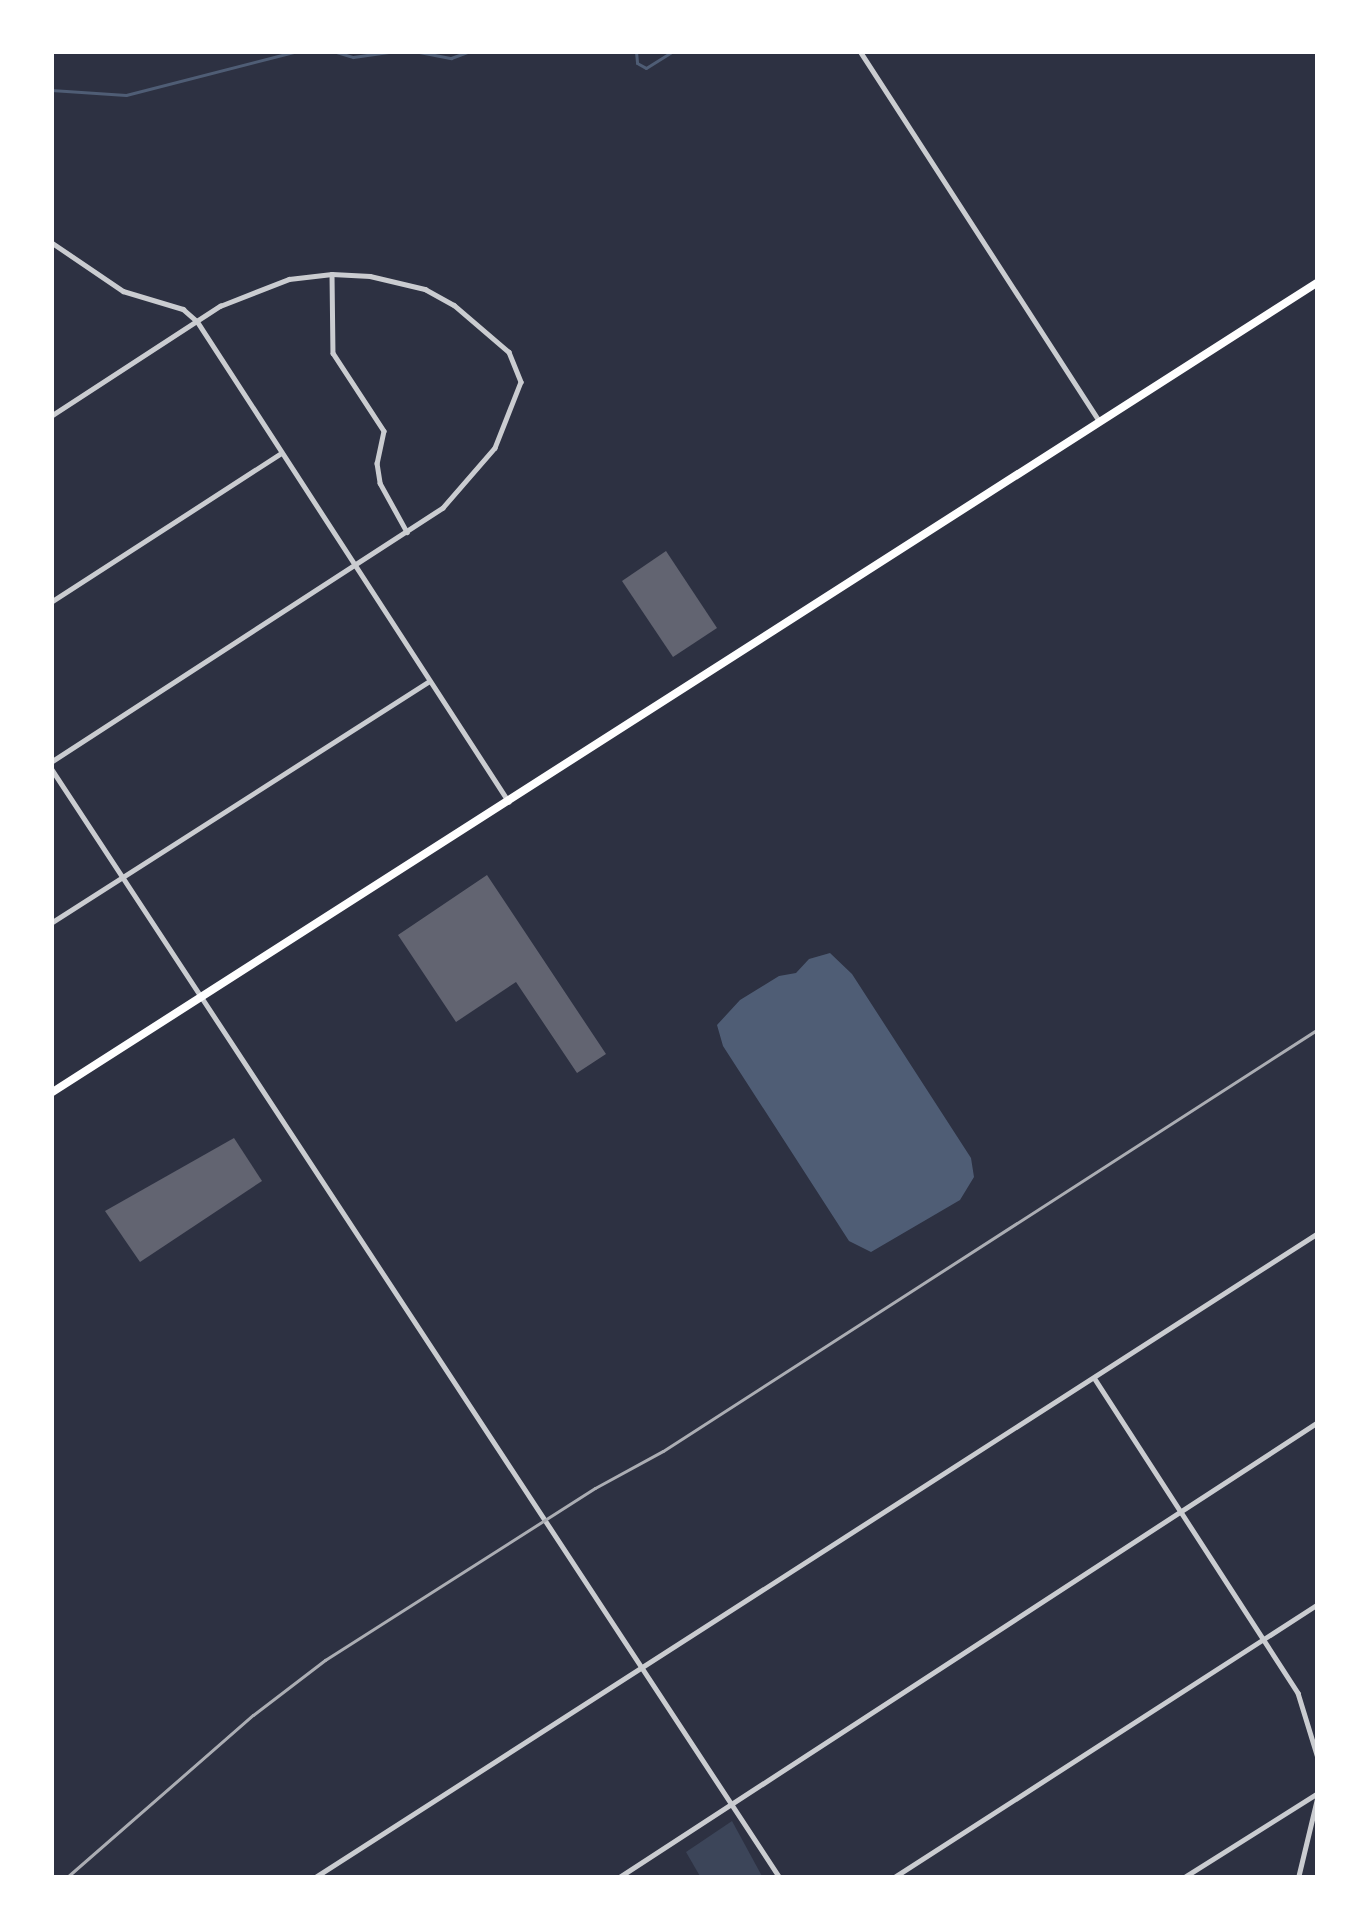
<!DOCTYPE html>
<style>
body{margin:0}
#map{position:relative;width:1369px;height:1929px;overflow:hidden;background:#2d3142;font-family:Manrope,sans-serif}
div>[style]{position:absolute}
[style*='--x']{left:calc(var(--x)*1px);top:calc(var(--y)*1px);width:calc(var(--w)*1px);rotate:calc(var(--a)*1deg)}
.green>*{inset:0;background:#3c4559}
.water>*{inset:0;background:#4f5d75}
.stream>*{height:3px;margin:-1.5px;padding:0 1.5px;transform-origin:1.5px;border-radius:1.5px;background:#4f5d75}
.building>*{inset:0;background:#626471}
.minor>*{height:4.5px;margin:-2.25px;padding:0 2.25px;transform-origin:2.25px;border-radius:2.25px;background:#caccd0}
.secondary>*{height:8px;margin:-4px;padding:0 4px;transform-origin:4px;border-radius:4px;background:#fff}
.rail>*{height:3px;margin:-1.5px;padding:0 1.5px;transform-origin:1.5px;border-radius:1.5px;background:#abadb3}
span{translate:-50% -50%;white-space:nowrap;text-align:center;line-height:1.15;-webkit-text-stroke:9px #fff;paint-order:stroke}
.frame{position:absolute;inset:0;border:54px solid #fff;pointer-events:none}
</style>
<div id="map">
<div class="green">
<i style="clip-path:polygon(732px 1821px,763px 1878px,701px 1878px,686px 1852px)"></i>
</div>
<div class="water">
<i style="clip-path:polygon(830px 953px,852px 974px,971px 1158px,974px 1177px,960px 1200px,871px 1252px,849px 1241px,723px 1046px,717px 1025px,740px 1000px,779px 976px,796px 973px,809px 959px)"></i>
</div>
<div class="stream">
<i style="--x:333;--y:51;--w:21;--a:17"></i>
<i style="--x:353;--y:57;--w:43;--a:-7.9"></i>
<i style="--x:414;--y:51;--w:38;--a:11"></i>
<i style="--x:451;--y:58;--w:20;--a:-20"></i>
<i style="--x:525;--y:51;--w:18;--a:0"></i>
<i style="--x:636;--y:51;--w:12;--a:85"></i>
<i style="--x:637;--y:63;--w:10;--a:29"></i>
<i style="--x:646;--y:68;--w:32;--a:-32"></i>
<i style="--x:51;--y:90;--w:75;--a:3.8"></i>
<i style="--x:126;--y:95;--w:177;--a:-14.4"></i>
</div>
<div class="building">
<i style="clip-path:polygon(666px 551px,717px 628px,673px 657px,622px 581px)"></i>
<i style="clip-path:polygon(487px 875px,606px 1054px,577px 1073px,516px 982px,456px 1022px,398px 935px)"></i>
<i style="clip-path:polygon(234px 1138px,262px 1181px,140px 1262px,105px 1211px)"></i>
</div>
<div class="minor">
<i style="--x:860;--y:51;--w:438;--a:57.1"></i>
<i style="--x:51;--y:242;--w:87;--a:34.2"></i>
<i style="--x:123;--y:291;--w:63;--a:16.7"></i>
<i style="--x:183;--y:309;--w:18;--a:41"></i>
<i style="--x:197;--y:321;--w:573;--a:57.03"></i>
<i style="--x:332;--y:274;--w:79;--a:89.3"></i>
<i style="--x:333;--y:353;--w:93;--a:56.8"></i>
<i style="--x:384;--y:431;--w:33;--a:102"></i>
<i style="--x:377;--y:463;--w:20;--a:81"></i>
<i style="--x:380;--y:483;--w:56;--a:61.1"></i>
<i style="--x:51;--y:416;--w:202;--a:-33.1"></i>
<i style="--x:220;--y:306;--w:74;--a:-21.4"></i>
<i style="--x:289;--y:279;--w:43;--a:-6.6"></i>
<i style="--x:332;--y:274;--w:38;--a:3"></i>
<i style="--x:370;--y:276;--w:57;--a:13.3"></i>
<i style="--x:425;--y:289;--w:33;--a:29"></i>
<i style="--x:454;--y:305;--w:72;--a:40.5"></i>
<i style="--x:509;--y:352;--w:32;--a:68"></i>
<i style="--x:521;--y:382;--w:71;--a:111.5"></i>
<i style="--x:495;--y:448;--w:79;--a:130.9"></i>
<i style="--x:443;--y:508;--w:468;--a:147"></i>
<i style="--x:51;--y:602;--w:274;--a:-32.9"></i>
<i style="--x:51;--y:768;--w:1328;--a:56.7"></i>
<i style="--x:51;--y:923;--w:449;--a:-32.6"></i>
<i style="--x:1095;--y:1379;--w:374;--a:57.1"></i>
<i style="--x:1298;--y:1693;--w:68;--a:72.9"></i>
<i style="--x:314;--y:1878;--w:1193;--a:-32.72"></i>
<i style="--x:618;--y:1878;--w:835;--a:-33.08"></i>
<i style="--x:893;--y:1878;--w:506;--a:-32.81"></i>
<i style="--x:1183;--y:1878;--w:160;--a:-32.2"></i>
<i style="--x:1298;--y:1878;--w:85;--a:-76.5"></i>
</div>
<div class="secondary">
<i style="--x:51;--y:1093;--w:1504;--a:-32.62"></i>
</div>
<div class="rail">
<i style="--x:66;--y:1878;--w:248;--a:-41.1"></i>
<i style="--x:253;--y:1715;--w:91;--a:-37.4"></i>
<i style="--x:325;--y:1660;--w:320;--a:-32.5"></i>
<i style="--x:595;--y:1488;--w:77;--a:-28.6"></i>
<i style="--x:663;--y:1451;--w:779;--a:-32.79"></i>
</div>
<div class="frame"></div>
</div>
